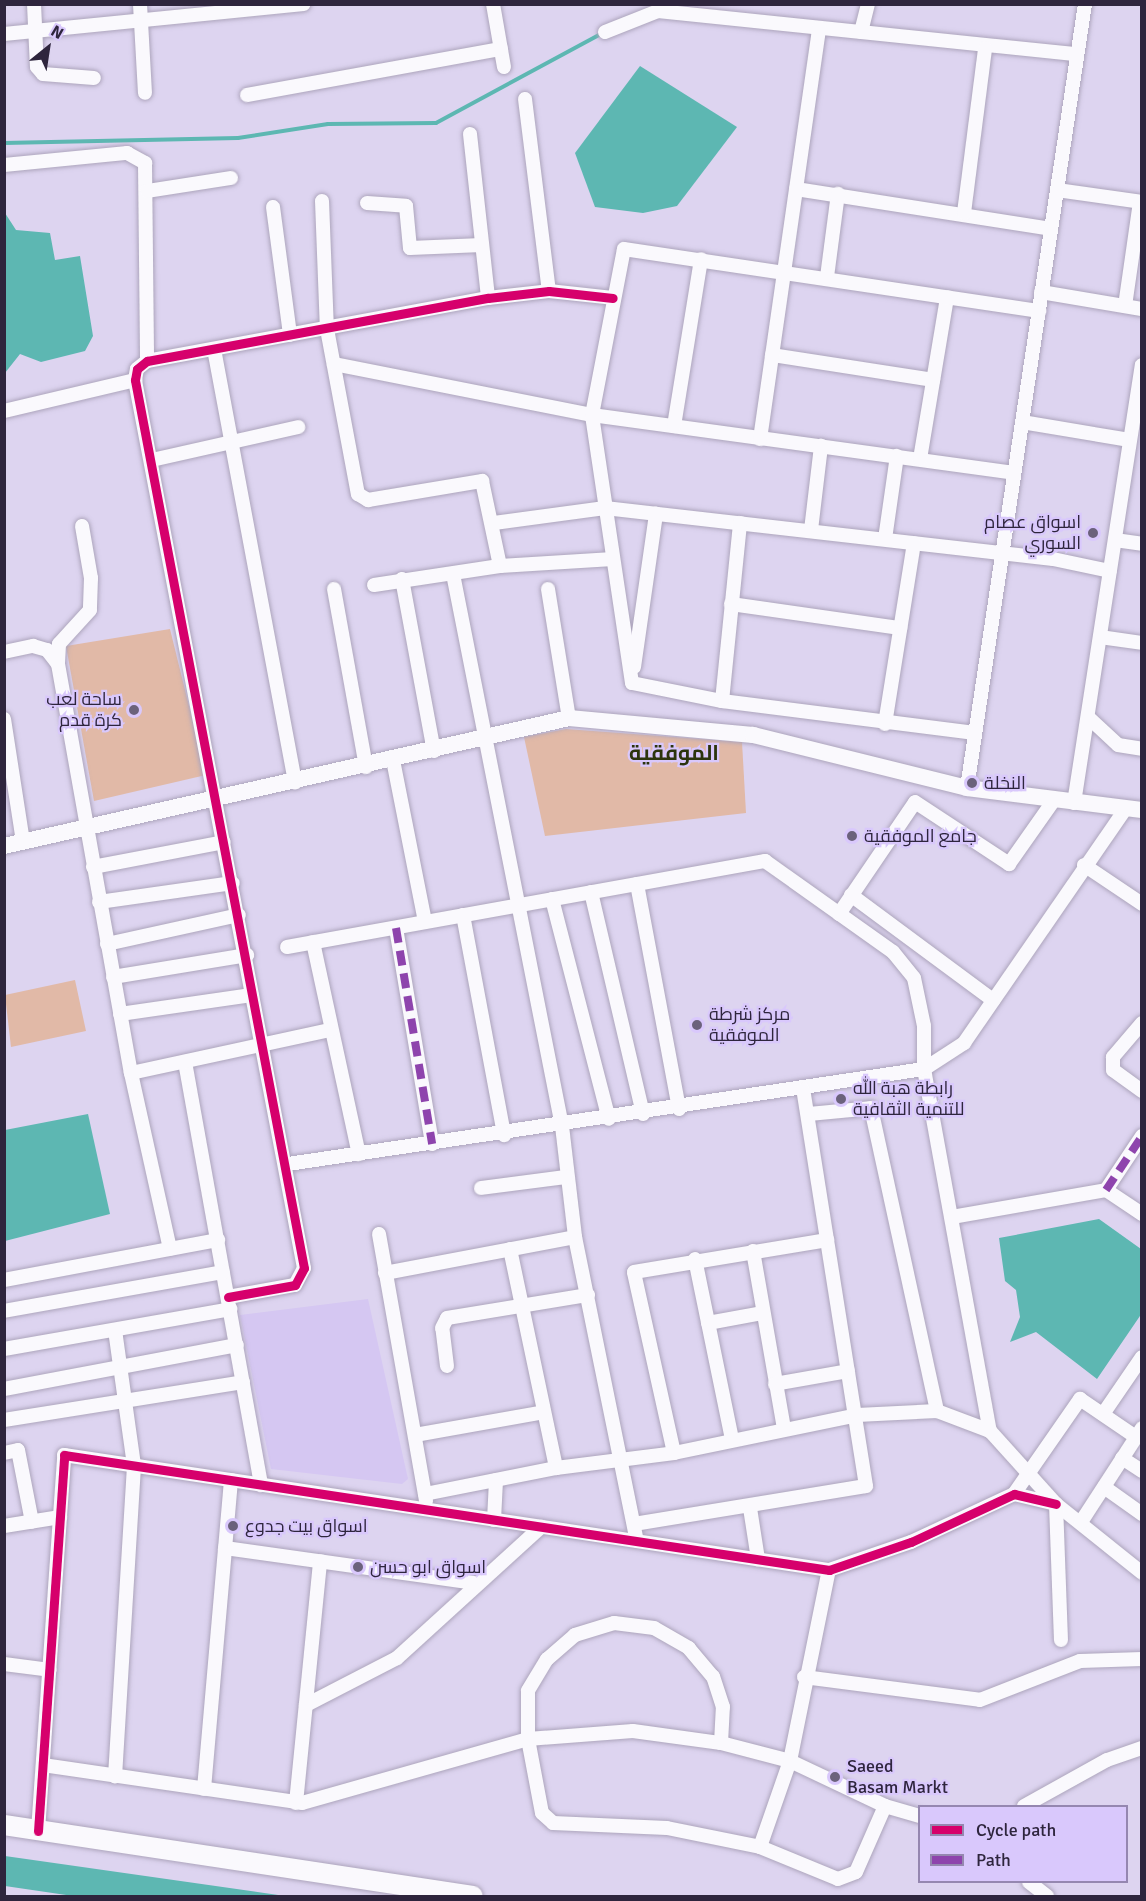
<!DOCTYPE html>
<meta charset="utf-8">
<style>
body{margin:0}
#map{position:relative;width:1146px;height:1901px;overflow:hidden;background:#ddd4f0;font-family:Signika,Cairo,sans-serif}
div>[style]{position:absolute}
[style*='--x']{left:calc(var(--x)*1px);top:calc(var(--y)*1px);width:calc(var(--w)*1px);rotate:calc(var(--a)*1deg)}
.built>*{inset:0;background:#d5c7f2}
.green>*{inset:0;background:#e1b9a7}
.water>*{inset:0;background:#5db7b2}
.stream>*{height:4px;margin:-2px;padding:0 2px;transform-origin:2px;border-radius:2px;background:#5db7b2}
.roads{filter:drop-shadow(0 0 2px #ada5bc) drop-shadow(0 0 2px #ada5bc)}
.minor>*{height:14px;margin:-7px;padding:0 7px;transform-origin:7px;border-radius:7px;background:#faf9fd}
.tertiary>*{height:16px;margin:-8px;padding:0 8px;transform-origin:8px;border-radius:8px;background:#faf9fd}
.secondary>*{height:20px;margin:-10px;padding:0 10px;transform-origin:10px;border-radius:10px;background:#faf9fd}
.quiet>*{height:8px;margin-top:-4px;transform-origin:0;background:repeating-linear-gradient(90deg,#8e44ad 0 15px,transparent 0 23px)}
.cycleway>*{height:9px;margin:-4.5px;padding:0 4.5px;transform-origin:4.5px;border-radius:4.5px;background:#d6006c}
.dots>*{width:16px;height:16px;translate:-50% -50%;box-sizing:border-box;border:3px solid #d9c8fc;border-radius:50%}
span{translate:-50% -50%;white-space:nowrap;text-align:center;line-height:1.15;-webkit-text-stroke:4.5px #d9c8fc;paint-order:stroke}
.poi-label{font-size:18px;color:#2e253d}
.right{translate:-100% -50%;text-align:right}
.left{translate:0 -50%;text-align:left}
.quarter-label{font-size:21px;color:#2c340d;font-weight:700}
.frame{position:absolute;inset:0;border:6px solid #2e253d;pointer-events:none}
.legend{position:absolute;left:918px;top:1805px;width:210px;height:78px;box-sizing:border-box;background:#d9c8fc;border:2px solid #9587b0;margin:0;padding:8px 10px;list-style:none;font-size:18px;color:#2e253d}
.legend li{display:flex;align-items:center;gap:12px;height:30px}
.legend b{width:30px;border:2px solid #9587b0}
.north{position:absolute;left:18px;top:18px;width:60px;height:60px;-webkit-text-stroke:4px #d9c8fc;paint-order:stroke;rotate:30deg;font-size:16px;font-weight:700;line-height:24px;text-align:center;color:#2e253d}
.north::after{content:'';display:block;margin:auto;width:21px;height:27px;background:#2e253d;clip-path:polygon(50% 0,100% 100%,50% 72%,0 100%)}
</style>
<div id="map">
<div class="built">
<i style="clip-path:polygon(368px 1299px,408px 1479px,402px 1484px,271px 1469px,240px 1315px)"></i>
</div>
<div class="green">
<i style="clip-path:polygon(170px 629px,206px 775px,94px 801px,66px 646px)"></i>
<i style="clip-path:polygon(566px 729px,742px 742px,746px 813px,545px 836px,524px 737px)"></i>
<i style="clip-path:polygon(75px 980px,86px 1031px,11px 1047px,5px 995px)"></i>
</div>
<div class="water">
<i style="clip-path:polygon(640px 66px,737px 127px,677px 206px,643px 213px,595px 207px,575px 153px)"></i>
<i style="clip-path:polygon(5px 213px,16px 230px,50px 233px,55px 260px,80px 256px,93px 336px,85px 351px,41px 362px,20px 354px,5px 373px)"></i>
<i style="clip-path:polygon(88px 1114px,110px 1214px,5px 1241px,5px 1130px)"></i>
<i style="clip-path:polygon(1099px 1219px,1141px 1249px,1142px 1313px,1097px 1379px,1036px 1332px,1010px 1342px,1020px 1317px,1016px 1290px,1005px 1281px,999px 1238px)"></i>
<i style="clip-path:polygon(4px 1856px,5px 1856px,285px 1896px,73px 1896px,5px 1886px)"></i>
</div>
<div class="stream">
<i style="--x:4;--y:143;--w:234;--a:-1.2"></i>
<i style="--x:238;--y:138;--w:91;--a:-8.8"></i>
<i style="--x:328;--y:124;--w:108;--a:-0.5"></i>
<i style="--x:436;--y:123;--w:191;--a:-28.4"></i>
</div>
<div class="roads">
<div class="minor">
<i style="--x:34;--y:4;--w:63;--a:87.3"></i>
<i style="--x:37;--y:67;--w:9;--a:49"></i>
<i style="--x:43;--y:74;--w:51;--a:4.5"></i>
<i style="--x:140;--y:4;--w:89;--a:86.8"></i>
<i style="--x:493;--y:4;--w:64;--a:80.1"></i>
<i style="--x:605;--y:32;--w:57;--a:-21.6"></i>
<i style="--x:658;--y:11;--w:421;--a:5.9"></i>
<i style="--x:861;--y:32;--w:29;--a:-76"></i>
<i style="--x:4;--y:34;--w:301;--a:-5.7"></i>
<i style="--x:247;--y:95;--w:258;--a:-10.3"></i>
<i style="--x:525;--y:99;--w:193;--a:82.9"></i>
<i style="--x:470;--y:134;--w:165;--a:83.7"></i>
<i style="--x:4;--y:165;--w:124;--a:-5.6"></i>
<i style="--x:127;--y:153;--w:21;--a:29"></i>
<i style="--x:145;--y:163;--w:198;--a:89.4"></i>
<i style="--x:796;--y:189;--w:258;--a:8.9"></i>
<i style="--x:1057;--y:190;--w:86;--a:8"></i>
<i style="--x:147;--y:191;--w:85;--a:-8.8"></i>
<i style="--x:322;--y:201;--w:128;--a:87.8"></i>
<i style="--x:327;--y:329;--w:168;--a:79.4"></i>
<i style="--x:358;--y:494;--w:12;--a:31"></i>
<i style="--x:368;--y:500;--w:116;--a:-9.5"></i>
<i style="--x:482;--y:481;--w:87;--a:78"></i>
<i style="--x:367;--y:203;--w:39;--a:4"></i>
<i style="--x:406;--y:206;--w:42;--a:84.6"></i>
<i style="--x:410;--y:248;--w:72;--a:-2.4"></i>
<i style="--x:273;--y:207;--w:129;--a:82.4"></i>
<i style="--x:964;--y:213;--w:166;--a:-82.7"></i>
<i style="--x:827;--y:277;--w:84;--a:-82.5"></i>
<i style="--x:1041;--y:292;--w:102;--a:9.6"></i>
<i style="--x:1125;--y:306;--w:105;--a:-81.8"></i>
<i style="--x:214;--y:349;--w:441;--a:79.4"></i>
<i style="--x:772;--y:355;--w:163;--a:8.8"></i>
<i style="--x:334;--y:364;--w:263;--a:11.2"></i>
<i style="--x:592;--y:415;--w:426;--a:7.8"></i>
<i style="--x:4;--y:411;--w:135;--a:-13.3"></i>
<i style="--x:1022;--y:422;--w:109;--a:9.5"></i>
<i style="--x:674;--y:426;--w:169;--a:-80.8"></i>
<i style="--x:760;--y:439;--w:415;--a:-81.8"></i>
<i style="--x:920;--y:459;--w:164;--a:-80.5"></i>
<i style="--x:152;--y:460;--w:150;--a:-12.7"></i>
<i style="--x:494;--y:523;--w:112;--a:-7.7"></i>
<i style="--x:605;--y:508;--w:451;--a:6.5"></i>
<i style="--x:1053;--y:559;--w:58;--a:11.9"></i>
<i style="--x:82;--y:526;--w:53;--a:80.2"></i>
<i style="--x:91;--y:578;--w:32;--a:92"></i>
<i style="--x:90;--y:610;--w:46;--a:132.4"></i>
<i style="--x:59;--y:644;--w:20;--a:93"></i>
<i style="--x:58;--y:664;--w:415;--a:79.9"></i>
<i style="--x:131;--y:1073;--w:180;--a:77.5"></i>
<i style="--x:811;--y:530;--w:85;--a:-83.2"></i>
<i style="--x:885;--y:539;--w:84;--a:-81.8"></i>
<i style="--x:1115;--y:540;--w:27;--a:8"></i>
<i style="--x:453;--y:574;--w:563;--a:78.83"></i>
<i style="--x:562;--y:1126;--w:112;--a:83.3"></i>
<i style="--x:575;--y:1237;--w:310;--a:78.5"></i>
<i style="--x:402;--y:579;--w:175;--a:79.5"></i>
<i style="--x:374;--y:585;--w:127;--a:-8.6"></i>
<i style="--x:500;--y:566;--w:113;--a:-3.5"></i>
<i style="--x:334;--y:589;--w:181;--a:79.8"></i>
<i style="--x:548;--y:589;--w:131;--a:80.8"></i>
<i style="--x:731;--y:604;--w:171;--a:8.1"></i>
<i style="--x:1100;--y:637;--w:42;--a:8.1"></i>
<i style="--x:4;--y:652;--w:30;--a:-12"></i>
<i style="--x:33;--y:646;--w:15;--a:16"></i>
<i style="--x:47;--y:650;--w:18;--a:52"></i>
<i style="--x:634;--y:667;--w:155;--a:-81.8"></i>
<i style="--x:632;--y:683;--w:271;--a:-98.5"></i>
<i style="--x:592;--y:415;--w:169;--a:-79.1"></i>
<i style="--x:624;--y:249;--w:420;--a:8.5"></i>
<i style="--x:632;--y:683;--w:92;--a:11.3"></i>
<i style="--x:722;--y:701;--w:255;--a:7.2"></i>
<i style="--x:722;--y:701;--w:179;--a:-84.2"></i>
<i style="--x:1088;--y:717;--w:41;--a:43"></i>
<i style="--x:1118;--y:745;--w:24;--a:9"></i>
<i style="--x:4;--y:719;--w:124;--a:81.2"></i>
<i style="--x:885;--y:724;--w:183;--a:-80.9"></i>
<i style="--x:393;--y:760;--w:165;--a:78.8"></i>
<i style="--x:967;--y:788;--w:793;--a:-81.44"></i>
<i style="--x:1074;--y:803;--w:443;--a:-81.2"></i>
<i style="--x:1084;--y:865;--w:70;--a:33.9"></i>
<i style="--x:93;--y:867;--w:133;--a:-10.8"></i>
<i style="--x:637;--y:884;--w:229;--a:79.4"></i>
<i style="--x:591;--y:892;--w:228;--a:76.8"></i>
<i style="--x:851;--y:895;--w:177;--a:36.5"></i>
<i style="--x:552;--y:899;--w:227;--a:75.5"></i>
<i style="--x:99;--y:902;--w:135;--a:-8.1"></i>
<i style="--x:839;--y:914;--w:135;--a:-55.8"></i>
<i style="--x:915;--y:802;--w:113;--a:33.4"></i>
<i style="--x:1009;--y:864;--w:78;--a:-54.9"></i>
<i style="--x:463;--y:915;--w:224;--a:79.4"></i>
<i style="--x:396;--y:928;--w:219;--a:80.5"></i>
<i style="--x:313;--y:942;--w:217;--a:77.8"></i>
<i style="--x:107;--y:944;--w:135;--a:-12.4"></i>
<i style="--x:287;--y:947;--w:486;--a:-10.2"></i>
<i style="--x:765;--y:861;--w:157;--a:35.4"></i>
<i style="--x:893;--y:952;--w:33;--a:51"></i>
<i style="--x:914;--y:978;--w:49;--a:78.2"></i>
<i style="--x:924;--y:1026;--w:43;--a:90"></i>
<i style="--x:924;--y:1069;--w:368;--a:79.7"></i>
<i style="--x:990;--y:1431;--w:98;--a:47.9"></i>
<i style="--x:1056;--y:1504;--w:110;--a:38.7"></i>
<i style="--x:113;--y:977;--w:136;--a:-9.3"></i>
<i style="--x:120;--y:1014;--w:133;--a:-8.2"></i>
<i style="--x:1142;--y:1023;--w:45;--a:130.5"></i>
<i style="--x:1113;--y:1057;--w:13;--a:90"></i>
<i style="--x:1113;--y:1070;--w:36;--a:36"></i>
<i style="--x:185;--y:1062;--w:430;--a:79.8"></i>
<i style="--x:131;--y:1073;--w:204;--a:-12.2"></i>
<i style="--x:808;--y:1114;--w:63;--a:-5.4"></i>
<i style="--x:871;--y:1108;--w:310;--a:77.7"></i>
<i style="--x:288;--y:1164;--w:643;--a:-8.5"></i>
<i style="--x:924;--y:1069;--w:48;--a:-33"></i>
<i style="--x:964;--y:1043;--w:285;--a:-55.4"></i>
<i style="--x:481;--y:1188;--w:86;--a:-7.4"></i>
<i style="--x:1106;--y:1190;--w:65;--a:-56.3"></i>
<i style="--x:952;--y:1217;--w:156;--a:-9.9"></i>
<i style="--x:1106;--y:1190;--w:43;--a:33.7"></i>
<i style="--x:379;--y:1234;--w:271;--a:80"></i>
<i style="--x:510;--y:1249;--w:224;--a:78.1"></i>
<i style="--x:753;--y:1251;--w:181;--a:80.1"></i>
<i style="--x:695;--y:1259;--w:184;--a:78.4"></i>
<i style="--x:385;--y:1273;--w:193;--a:-10.7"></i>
<i style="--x:4;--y:1280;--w:218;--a:-10.6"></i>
<i style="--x:228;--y:1297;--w:68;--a:-10.2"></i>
<i style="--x:295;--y:1285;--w:19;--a:-62"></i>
<i style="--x:304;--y:1268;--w:904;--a:-100.78"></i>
<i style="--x:135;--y:380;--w:11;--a:-80"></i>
<i style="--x:137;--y:369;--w:13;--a:-39"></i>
<i style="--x:147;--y:361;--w:347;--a:-10.5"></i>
<i style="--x:488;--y:298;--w:61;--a:-6.5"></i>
<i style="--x:549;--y:291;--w:64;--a:6.2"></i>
<i style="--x:4;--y:1311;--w:222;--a:-10.1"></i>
<i style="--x:708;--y:1323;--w:56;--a:-10.3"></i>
<i style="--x:115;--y:1330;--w:137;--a:82"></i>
<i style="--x:134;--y:1466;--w:311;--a:93.5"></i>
<i style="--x:4;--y:1349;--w:230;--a:-10"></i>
<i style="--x:447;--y:1366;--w:38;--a:-97"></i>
<i style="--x:442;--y:1328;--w:11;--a:-63"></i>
<i style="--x:447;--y:1318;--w:143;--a:-9.3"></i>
<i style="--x:775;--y:1384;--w:74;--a:-10.1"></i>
<i style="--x:4;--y:1389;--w:237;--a:-10.7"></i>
<i style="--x:1103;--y:1414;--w:69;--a:-55.6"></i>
<i style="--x:4;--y:1420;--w:242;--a:-9"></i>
<i style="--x:415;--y:1435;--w:131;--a:-10.1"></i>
<i style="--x:4;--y:1453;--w:14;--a:-12"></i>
<i style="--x:18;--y:1450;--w:73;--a:79"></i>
<i style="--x:674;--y:1453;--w:185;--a:-102.5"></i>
<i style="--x:634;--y:1272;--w:196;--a:-9.4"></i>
<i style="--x:1122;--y:1458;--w:24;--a:33"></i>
<i style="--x:1104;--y:1487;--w:47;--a:35.4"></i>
<i style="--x:425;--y:1494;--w:134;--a:-11.2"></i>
<i style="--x:556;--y:1468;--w:119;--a:-7.2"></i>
<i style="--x:674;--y:1453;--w:187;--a:-11.7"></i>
<i style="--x:857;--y:1415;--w:80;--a:-2.9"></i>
<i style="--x:937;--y:1411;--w:57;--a:20.7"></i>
<i style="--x:1014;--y:1494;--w:116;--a:-55.2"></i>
<i style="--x:1080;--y:1399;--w:68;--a:34.2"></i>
<i style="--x:1056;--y:1504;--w:136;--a:87.9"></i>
<i style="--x:750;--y:1508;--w:52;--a:81.1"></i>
<i style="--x:494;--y:1520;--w:40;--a:-87.1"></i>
<i style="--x:1081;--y:1522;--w:112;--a:-57"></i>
<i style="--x:634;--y:1524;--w:235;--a:-9.3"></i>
<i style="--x:866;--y:1486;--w:401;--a:-99"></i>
<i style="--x:4;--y:1526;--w:57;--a:-9.1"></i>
<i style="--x:225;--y:1548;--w:251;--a:8"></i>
<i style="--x:4;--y:1664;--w:46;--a:7.4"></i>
<i style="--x:804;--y:1677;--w:177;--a:7.4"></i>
<i style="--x:980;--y:1700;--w:107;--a:-21.3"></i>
<i style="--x:1080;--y:1661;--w:62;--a:-1.8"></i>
<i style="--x:306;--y:1705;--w:102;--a:-27.3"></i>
<i style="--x:397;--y:1658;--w:195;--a:-42.3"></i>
<i style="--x:721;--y:1743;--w:36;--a:-87"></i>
<i style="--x:723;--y:1707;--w:32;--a:-108"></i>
<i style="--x:713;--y:1677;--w:38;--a:-130"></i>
<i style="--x:689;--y:1648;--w:40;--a:-150.3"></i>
<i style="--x:654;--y:1628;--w:40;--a:-172.9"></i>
<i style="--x:614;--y:1623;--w:41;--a:162.9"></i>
<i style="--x:575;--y:1635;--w:37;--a:139"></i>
<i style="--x:547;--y:1659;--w:37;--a:121"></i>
<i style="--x:528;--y:1691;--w:48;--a:90"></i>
<i style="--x:528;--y:1739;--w:75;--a:79.3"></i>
<i style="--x:542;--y:1813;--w:15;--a:42"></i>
<i style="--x:553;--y:1823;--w:114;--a:2.5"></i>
<i style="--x:667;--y:1828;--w:95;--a:11.5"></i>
<i style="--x:760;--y:1847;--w:84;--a:22.3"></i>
<i style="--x:838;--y:1879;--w:19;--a:-21"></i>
<i style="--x:856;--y:1872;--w:72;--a:-66.3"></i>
<i style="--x:43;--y:1765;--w:262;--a:8.3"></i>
<i style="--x:302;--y:1803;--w:235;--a:-15.8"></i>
<i style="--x:528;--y:1739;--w:105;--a:-4.4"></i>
<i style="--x:633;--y:1731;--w:89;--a:7.8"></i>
<i style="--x:721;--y:1743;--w:71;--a:14.6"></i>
<i style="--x:790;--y:1761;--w:105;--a:25.3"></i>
<i style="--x:885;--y:1806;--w:36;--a:16"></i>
<i style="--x:204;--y:1789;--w:310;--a:-85"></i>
<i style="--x:296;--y:1803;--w:243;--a:-84.3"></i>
<i style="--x:1024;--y:1806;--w:95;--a:-29"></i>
<i style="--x:1107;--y:1760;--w:37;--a:-19"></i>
<i style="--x:38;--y:1831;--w:377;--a:-86"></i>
<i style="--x:64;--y:1455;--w:774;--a:8.55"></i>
<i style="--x:829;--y:1570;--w:87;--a:-18.9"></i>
<i style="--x:911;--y:1542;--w:114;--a:-25"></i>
<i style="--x:1014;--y:1494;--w:43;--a:13.4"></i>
<i style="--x:760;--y:1847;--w:91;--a:-70.8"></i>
<i style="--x:790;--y:1761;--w:195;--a:-78.5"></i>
<i style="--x:1029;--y:1882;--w:23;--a:38"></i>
</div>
<div class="tertiary">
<i style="--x:4;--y:846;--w:579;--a:-12.76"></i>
<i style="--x:569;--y:718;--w:185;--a:5.3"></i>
<i style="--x:753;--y:735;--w:220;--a:13.9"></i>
<i style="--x:967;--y:788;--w:176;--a:7.2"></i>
</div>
<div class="secondary">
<i style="--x:4;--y:1825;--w:474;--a:8.6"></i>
</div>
</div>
<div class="quiet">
<i style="--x:396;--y:928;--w:219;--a:80.5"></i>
<i style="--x:1106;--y:1190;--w:65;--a:-56.3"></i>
</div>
<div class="cycleway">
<i style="--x:228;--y:1297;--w:68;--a:-10.2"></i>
<i style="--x:295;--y:1285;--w:19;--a:-62"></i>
<i style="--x:304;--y:1268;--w:904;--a:-100.78"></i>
<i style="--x:135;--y:380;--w:11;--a:-80"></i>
<i style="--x:137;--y:369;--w:13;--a:-39"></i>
<i style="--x:147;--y:361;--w:347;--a:-10.5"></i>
<i style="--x:488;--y:298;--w:61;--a:-6.5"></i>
<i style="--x:549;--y:291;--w:64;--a:6.2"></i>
<i style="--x:38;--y:1831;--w:377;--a:-86"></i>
<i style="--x:64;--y:1455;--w:774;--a:8.55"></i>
<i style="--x:829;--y:1570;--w:87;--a:-18.9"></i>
<i style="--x:911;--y:1542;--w:114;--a:-25"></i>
<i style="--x:1014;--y:1494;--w:43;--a:13.4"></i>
</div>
<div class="dots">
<i style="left:1093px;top:533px;background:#6b627c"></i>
<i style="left:134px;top:710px;background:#6b627c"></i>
<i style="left:972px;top:783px;background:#6b627c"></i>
<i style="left:852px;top:836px;background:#6b627c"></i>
<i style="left:697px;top:1025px;background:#6b627c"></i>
<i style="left:841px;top:1099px;background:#6b627c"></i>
<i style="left:233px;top:1526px;background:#6b627c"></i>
<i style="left:358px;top:1567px;background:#6b627c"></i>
<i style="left:835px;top:1777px;background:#6b627c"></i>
</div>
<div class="poi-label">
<span class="right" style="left:1081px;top:533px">اسواق عصام<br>السوري</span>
<span class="right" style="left:122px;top:710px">ساحة لعب<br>كرة قدم</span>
<span class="left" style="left:984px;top:783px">النخلة</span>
<span class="left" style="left:864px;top:836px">جامع الموفقية</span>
<span class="left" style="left:709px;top:1025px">مركز شرطة<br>الموفقية</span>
<span class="left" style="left:853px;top:1099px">رابطة هبة الله<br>للتنمية الثقافية</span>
<span class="left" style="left:245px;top:1526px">اسواق بيت جدوع</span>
<span class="left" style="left:370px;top:1567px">اسواق ابو حسن</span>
<span class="left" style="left:847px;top:1777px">Saeed<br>Basam Markt</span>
</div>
<div class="quarter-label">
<span style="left:674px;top:753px">الموفقية</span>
</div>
<div class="frame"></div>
<ul class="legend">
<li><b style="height:8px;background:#d6006c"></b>Cycle path</li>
<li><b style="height:8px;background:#8e44ad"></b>Path</li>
</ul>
<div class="north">N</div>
</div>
